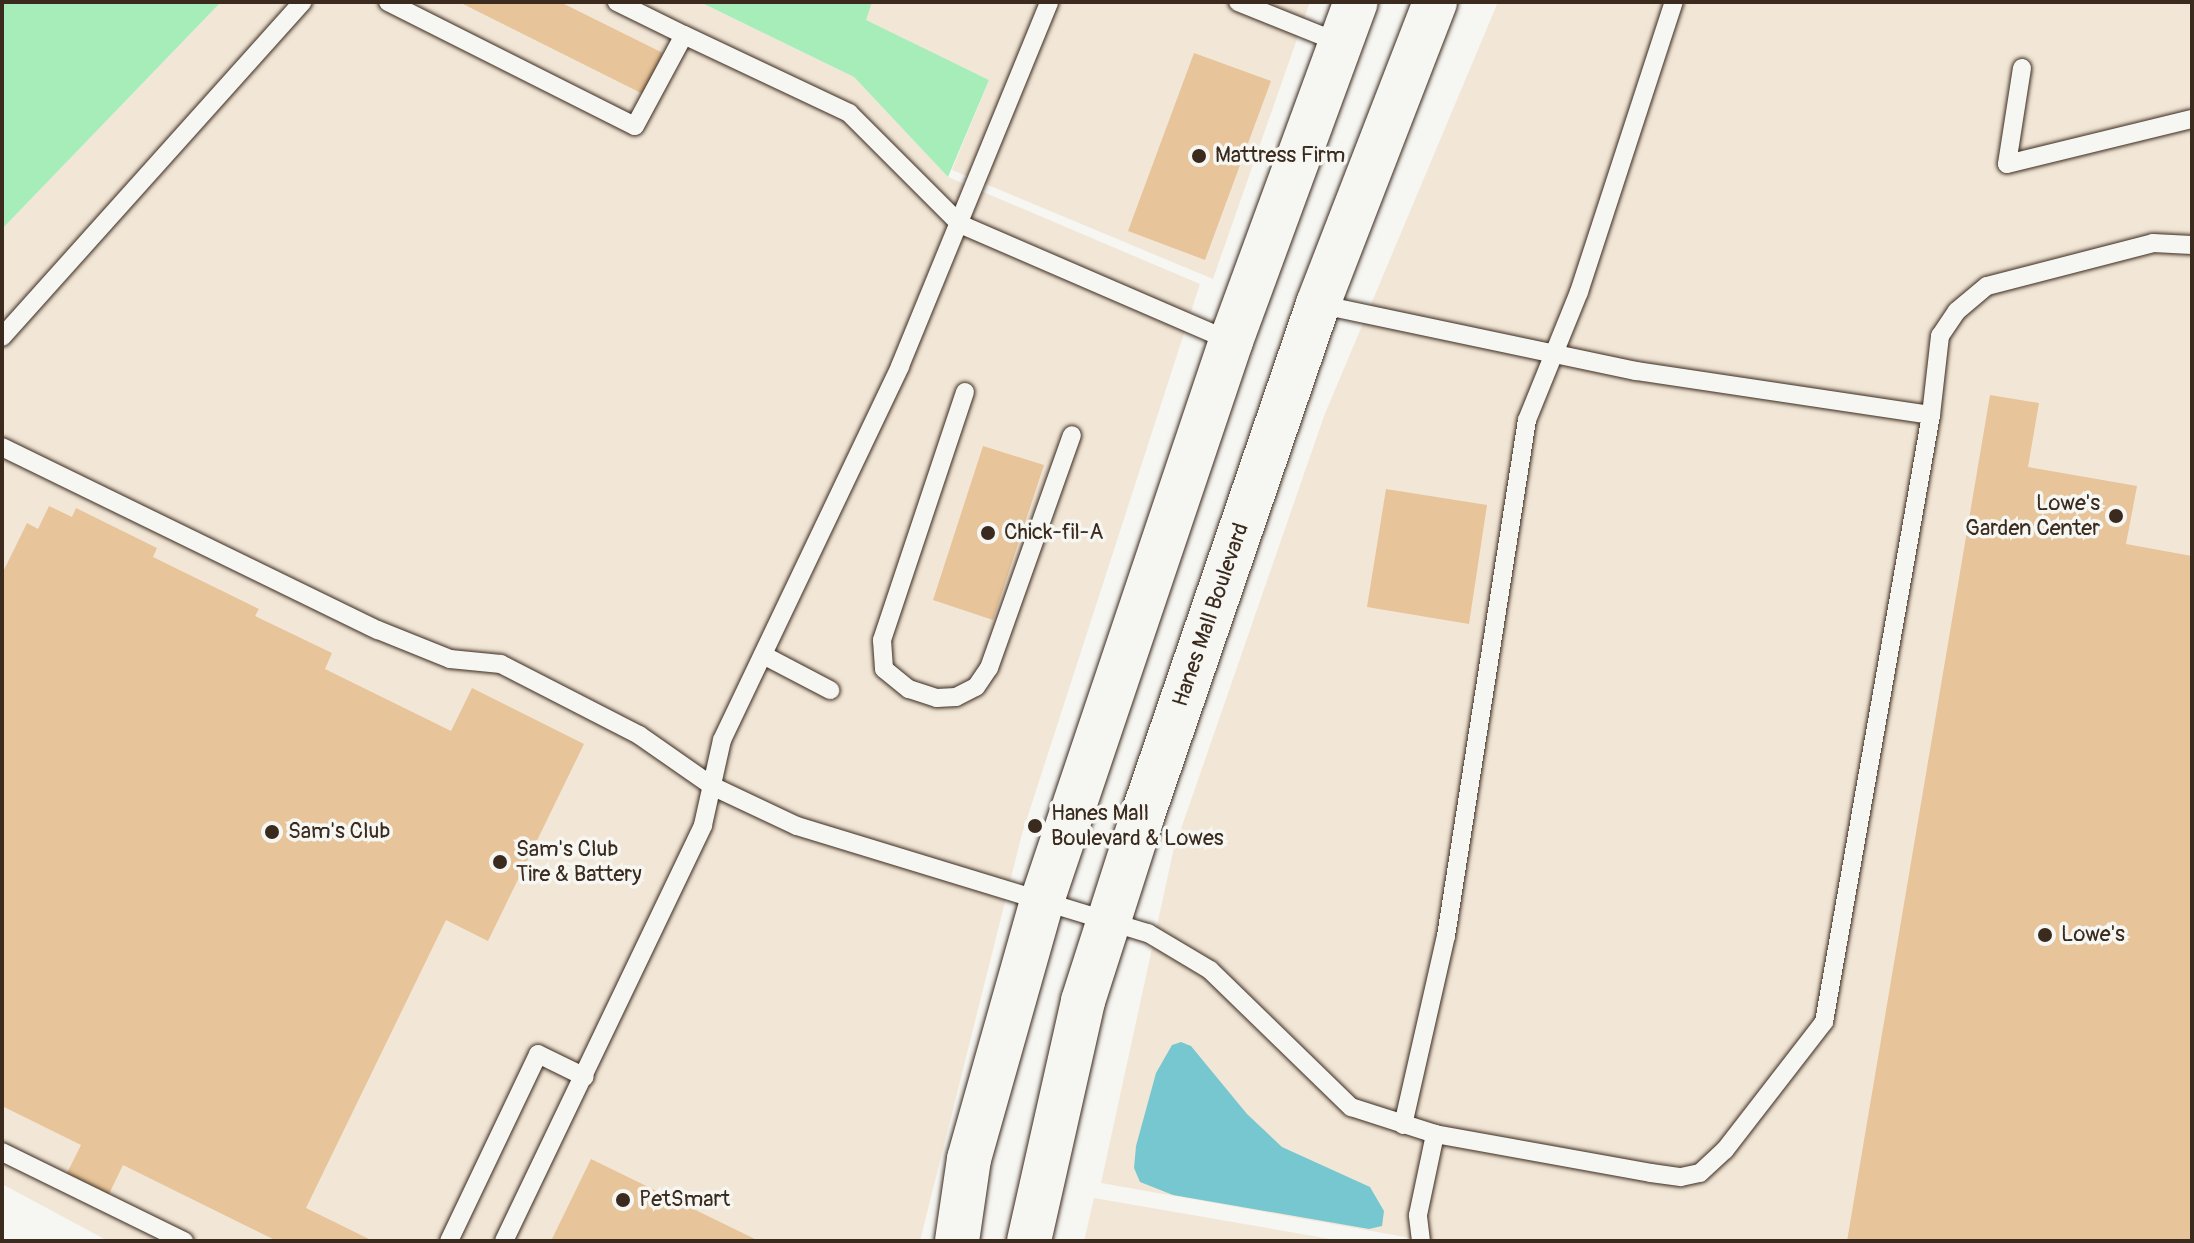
<!DOCTYPE html>
<style>
body{margin:0}
#map{position:relative;width:2194px;height:1243px;overflow:hidden;background:#f6f6f2;font-family:Pangolin,sans-serif}
div>[style]{position:absolute}
[style*='--x']{left:calc(var(--x)*1px);top:calc(var(--y)*1px);width:calc(var(--w)*1px);rotate:calc(var(--a)*1deg)}
.built>*{inset:0;background:#f2e7d7}
.green>*{inset:0;background:#a6edba}
.water>*{inset:0;background:#77c7d0}
.building>*{inset:0;background:#e7c499}
.roads{filter:drop-shadow(0 0 2px #3b2a1e) drop-shadow(0 0 2px #3b2a1e)}
.lane>*{height:18px;margin:-9px;padding:0 9px;transform-origin:9px;border-radius:9px;background:#f6f6f2}
.secondary>*{height:44px;margin:-22px;padding:0 22px;transform-origin:22px;border-radius:22px;background:#f6f6f2}
.dots>*{width:22px;height:22px;translate:-50% -50%;box-sizing:border-box;border:4px solid #f6f6f2;border-radius:50%}
span{translate:-50% -50%;white-space:nowrap;text-align:center;line-height:1.15;-webkit-text-stroke:7px #f6f6f2;paint-order:stroke}
.poi-label{font-size:22px;color:#3b2a1e}
.left{translate:0 -50%;text-align:left}
.right{translate:-100% -50%;text-align:right}
.street-label{font-size:22px;color:#3b2a1e}
.frame{position:absolute;inset:0;border:4px solid #3b2a1e;pointer-events:none}
</style>
<div id="map">
<div class="built">
<i style="clip-path:polygon(221px 2px,700px 2px,854px 77px,948px 177px,1200px 284px,1022px 834px,920px 1241px,108px 1241px,2px 1184px,2px 229px)"></i>
<i style="clip-path:polygon(872px 2px,1310px 2px,1213px 279px,952px 170px,989px 80px,865px 20px)"></i>
<i style="clip-path:polygon(1498px 2px,2192px 2px,2192px 1241px,1428px 1241px,1101px 1183px,1173px 852px,1324px 416px)"></i>
<i style="clip-path:polygon(1094px 1198px,1342px 1241px,1084px 1241px)"></i>
</div>
<div class="green">
<i style="clip-path:polygon(2px 2px,221px 2px,2px 229px)"></i>
<i style="clip-path:polygon(700px 2px,872px 2px,866px 20px,989px 80px,948px 177px,854px 77px)"></i>
</div>
<div class="water">
<i style="clip-path:polygon(1181px 1042px,1191px 1046px,1247px 1114px,1282px 1147px,1370px 1187px,1384px 1211px,1382px 1226px,1369px 1229px,1173px 1195px,1140px 1182px,1134px 1168px,1136px 1146px,1156px 1073px,1172px 1045px)"></i>
</div>
<div class="building">
<i style="clip-path:polygon(459px 2px,560px 2px,663px 53px,643px 94px)"></i>
<i style="clip-path:polygon(1194px 53px,1271px 81px,1205px 260px,1128px 231px)"></i>
<i style="clip-path:polygon(1990px 395px,2039px 403px,2028px 467px,2137px 486px,2126px 544px,2192px 556px,2192px 1241px,1847px 1241px)"></i>
<i style="clip-path:polygon(983px 446px,1044px 465px,993px 620px,933px 600px)"></i>
<i style="clip-path:polygon(1386px 489px,1487px 505px,1469px 624px,1367px 607px)"></i>
<i style="clip-path:polygon(49px 506px,72px 517px,76px 508px,157px 548px,153px 557px,259px 609px,255px 616px,332px 653px,325px 669px,451px 731px,472px 688px,584px 744px,488px 941px,446px 920px,306px 1208px,373px 1241px,277px 1241px,123px 1165px,109px 1194px,67px 1173px,81px 1145px,2px 1106px,2px 574px,27px 523px,38px 529px)"></i>
<i style="clip-path:polygon(591px 1159px,759px 1241px,551px 1241px)"></i>
</div>
<div class="roads">
<div class="lane">
<i style="--x:388;--y:2;--w:276;--a:26.7"></i>
<i style="--x:635;--y:126;--w:103;--a:-61.7"></i>
<i style="--x:684;--y:35;--w:75;--a:-153.8"></i>
<i style="--x:1238;--y:2;--w:110;--a:21.9"></i>
<i style="--x:684;--y:35;--w:183;--a:25.3"></i>
<i style="--x:849;--y:113;--w:157;--a:45"></i>
<i style="--x:960;--y:224;--w:295;--a:23.4"></i>
<i style="--x:2022;--y:68;--w:97;--a:98.9"></i>
<i style="--x:2007;--y:164;--w:190;--a:-13.7"></i>
<i style="--x:2;--y:337;--w:450;--a:-48.1"></i>
<i style="--x:965;--y:392;--w:262;--a:108.5"></i>
<i style="--x:882;--y:640;--w:29;--a:86"></i>
<i style="--x:884;--y:669;--w:32;--a:39"></i>
<i style="--x:909;--y:689;--w:29;--a:18"></i>
<i style="--x:937;--y:698;--w:19;--a:-3"></i>
<i style="--x:956;--y:697;--w:22;--a:-27"></i>
<i style="--x:976;--y:687;--w:23;--a:-56"></i>
<i style="--x:989;--y:668;--w:247;--a:-70.4"></i>
<i style="--x:1931;--y:415;--w:80;--a:-83.5"></i>
<i style="--x:1940;--y:336;--w:30;--a:-56"></i>
<i style="--x:1957;--y:311;--w:39;--a:-40"></i>
<i style="--x:1987;--y:286;--w:171;--a:-14.5"></i>
<i style="--x:2153;--y:243;--w:39;--a:3"></i>
<i style="--x:2;--y:447;--w:418;--a:26"></i>
<i style="--x:378;--y:630;--w:78;--a:21.9"></i>
<i style="--x:450;--y:659;--w:51;--a:5.6"></i>
<i style="--x:501;--y:664;--w:155;--a:27.2"></i>
<i style="--x:639;--y:735;--w:89;--a:34.9"></i>
<i style="--x:712;--y:786;--w:94;--a:25.2"></i>
<i style="--x:797;--y:826;--w:367;--a:17"></i>
<i style="--x:1148;--y:933;--w:72;--a:30.8"></i>
<i style="--x:1210;--y:970;--w:197;--a:44.2"></i>
<i style="--x:1351;--y:1107;--w:88;--a:17.8"></i>
<i style="--x:1435;--y:1134;--w:219;--a:10.2"></i>
<i style="--x:1651;--y:1173;--w:30;--a:8"></i>
<i style="--x:1681;--y:1177;--w:19;--a:-12"></i>
<i style="--x:1700;--y:1173;--w:34;--a:-43"></i>
<i style="--x:1725;--y:1150;--w:162;--a:-52.3"></i>
<i style="--x:1824;--y:1022;--w:616;--a:-80"></i>
<i style="--x:1931;--y:415;--w:298;--a:-171.5"></i>
<i style="--x:1636;--y:371;--w:324;--a:-168.1"></i>
<i style="--x:763;--y:655;--w:76;--a:27.6"></i>
<i style="--x:1403;--y:1125;--w:194;--a:-77.2"></i>
<i style="--x:1446;--y:936;--w:522;--a:-81.08"></i>
<i style="--x:1527;--y:420;--w:138;--a:-67.9"></i>
<i style="--x:1579;--y:292;--w:305;--a:-71.9"></i>
<i style="--x:2;--y:1152;--w:203;--a:26.1"></i>
<i style="--x:449;--y:1241;--w:207;--a:-64.5"></i>
<i style="--x:538;--y:1054;--w:52;--a:26.1"></i>
<i style="--x:504;--y:1241;--w:461;--a:-64.4"></i>
<i style="--x:703;--y:825;--w:87;--a:-77.4"></i>
<i style="--x:722;--y:740;--w:414;--a:-64.5"></i>
<i style="--x:900;--y:366;--w:393;--a:-67.7"></i>
<i style="--x:1421;--y:1241;--w:26;--a:-97"></i>
<i style="--x:1418;--y:1215;--w:83;--a:-78.1"></i>
</div>
<div class="secondary">
<i style="--x:957;--y:1241;--w:83;--a:-81.7"></i>
<i style="--x:969;--y:1159;--w:271;--a:-74.2"></i>
<i style="--x:1043;--y:898;--w:588;--a:-71.35"></i>
<i style="--x:1231;--y:341;--w:361;--a:-69.8"></i>
<i style="--x:1029;--y:1241;--w:246;--a:-77.3"></i>
<i style="--x:1083;--y:1001;--w:193;--a:-72.2"></i>
<i style="--x:1142;--y:817;--w:542;--a:-71.06"></i>
<i style="--x:1318;--y:304;--w:324;--a:-68.8"></i>
</div>
</div>
<div class="dots">
<i style="left:1199px;top:156px;background:#3b2a1e"></i>
<i style="left:2116px;top:516px;background:#3b2a1e"></i>
<i style="left:988px;top:533px;background:#3b2a1e"></i>
<i style="left:1035px;top:826px;background:#3b2a1e"></i>
<i style="left:272px;top:832px;background:#3b2a1e"></i>
<i style="left:500px;top:862px;background:#3b2a1e"></i>
<i style="left:2045px;top:935px;background:#3b2a1e"></i>
<i style="left:623px;top:1200px;background:#3b2a1e"></i>
</div>
<div class="poi-label">
<span class="left" style="left:1215px;top:156px">Mattress Firm</span>
<span class="right" style="left:2100px;top:516px">Lowe's<br>Garden Center</span>
<span class="left" style="left:1004px;top:533px">Chick-fil-A</span>
<span class="left" style="left:1051px;top:826px">Hanes Mall<br>Boulevard &amp; Lowes</span>
<span class="left" style="left:288px;top:832px">Sam's Club</span>
<span class="left" style="left:516px;top:862px">Sam's Club<br>Tire &amp; Battery</span>
<span class="left" style="left:2061px;top:935px">Lowe's</span>
<span class="left" style="left:639px;top:1200px">PetSmart</span>
</div>
<div class="street-label">
<span style="left:1211px;top:615px;rotate:-71deg">Hanes Mall Boulevard</span>
</div>
<div class="frame"></div>
</div>
